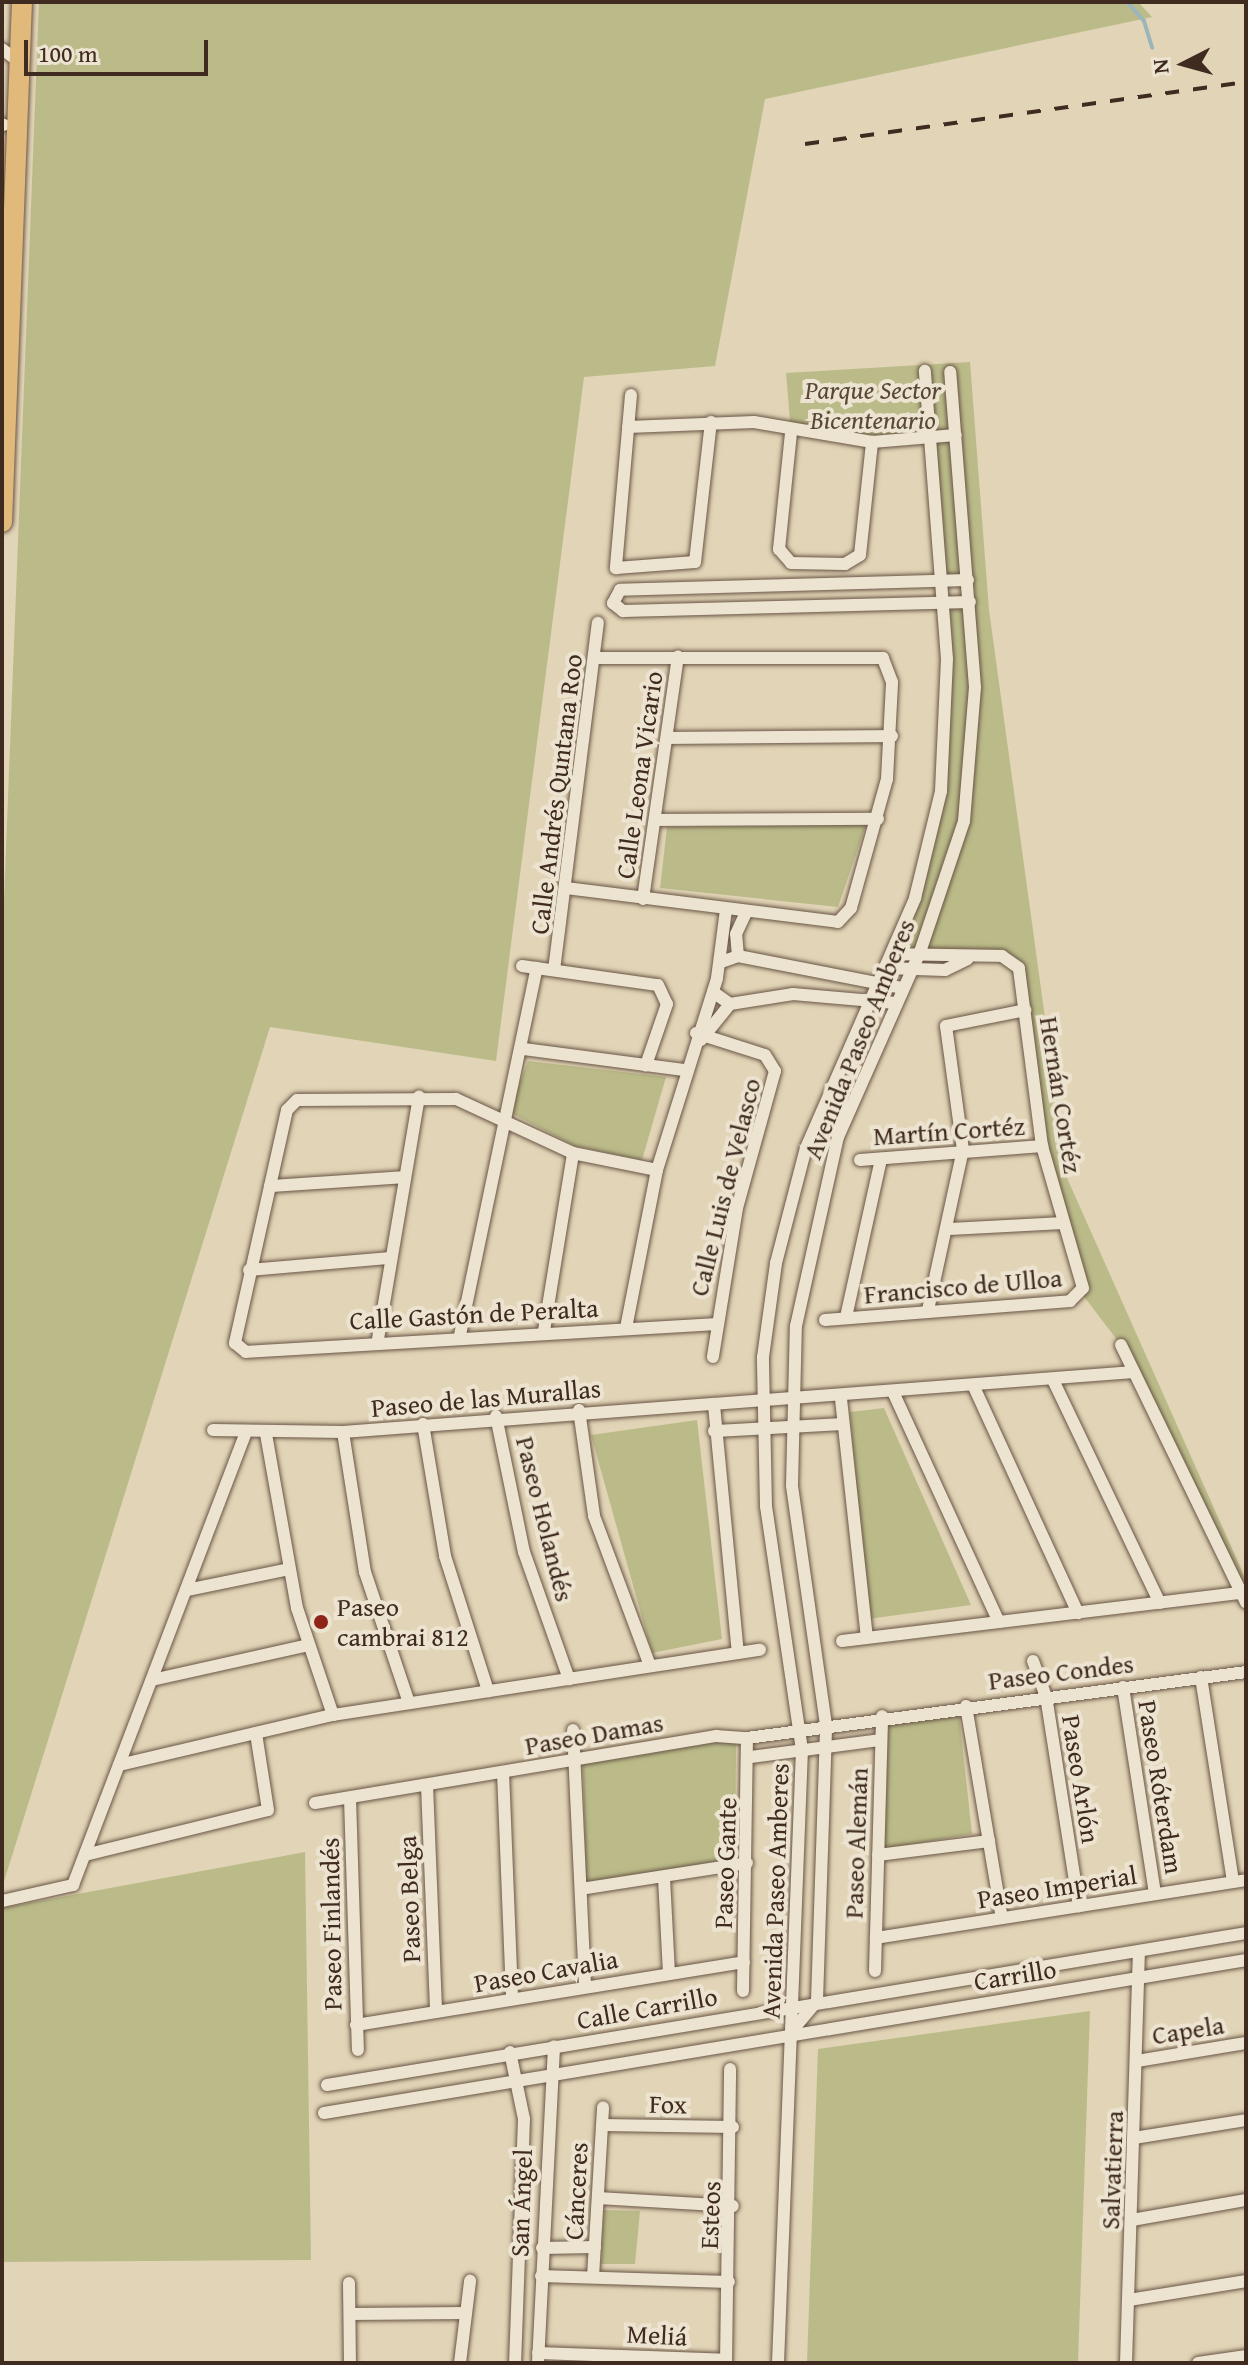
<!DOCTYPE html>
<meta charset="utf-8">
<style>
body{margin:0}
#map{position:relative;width:1248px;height:2365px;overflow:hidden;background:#e2d4b6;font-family:"Gentium Book Plus",serif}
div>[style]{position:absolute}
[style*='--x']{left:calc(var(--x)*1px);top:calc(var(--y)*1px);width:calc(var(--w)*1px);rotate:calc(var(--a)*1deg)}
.green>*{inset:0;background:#bbbb89}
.stream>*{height:4px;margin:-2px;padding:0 2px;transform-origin:2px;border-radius:2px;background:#9bb5ba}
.roads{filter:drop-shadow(0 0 2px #685545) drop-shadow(0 0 2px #685545)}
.street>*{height:12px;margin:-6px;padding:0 6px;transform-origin:6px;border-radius:6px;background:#ece3d0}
.primary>*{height:20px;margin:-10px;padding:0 10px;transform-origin:10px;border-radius:10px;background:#e1ba7b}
.rail>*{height:4px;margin-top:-2px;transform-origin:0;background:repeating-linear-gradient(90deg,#3f2b1f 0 14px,transparent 0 28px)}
.dots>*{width:22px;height:22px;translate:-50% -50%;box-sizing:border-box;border:4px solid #ece3d0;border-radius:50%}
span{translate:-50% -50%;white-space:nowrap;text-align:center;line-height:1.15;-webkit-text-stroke:8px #ece3d0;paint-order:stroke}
.park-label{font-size:26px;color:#584834;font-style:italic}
.street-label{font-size:26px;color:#3f2b1f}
.poi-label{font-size:26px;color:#3f2b1f}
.left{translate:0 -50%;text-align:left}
.frame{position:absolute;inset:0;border:4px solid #3f2b1f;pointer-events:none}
.north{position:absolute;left:1144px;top:24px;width:80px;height:80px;-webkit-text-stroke:6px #ece3d0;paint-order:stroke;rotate:264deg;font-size:22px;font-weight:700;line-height:32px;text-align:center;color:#3f2b1f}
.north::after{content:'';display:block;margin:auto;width:28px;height:36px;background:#3f2b1f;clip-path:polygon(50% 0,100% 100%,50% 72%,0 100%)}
.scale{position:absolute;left:24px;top:40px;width:184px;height:36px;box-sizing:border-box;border:4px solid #3f2b1f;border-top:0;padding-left:10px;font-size:24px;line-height:28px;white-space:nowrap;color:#3f2b1f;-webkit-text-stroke:6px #ece3d0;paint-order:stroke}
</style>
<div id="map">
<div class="green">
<i style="clip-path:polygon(39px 2px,1138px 2px,1152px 17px,765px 99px,715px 366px,584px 377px,496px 1061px,270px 1027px,2px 1888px,2px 952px)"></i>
<i style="clip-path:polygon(970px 362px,989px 610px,1067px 1178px,1246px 1580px,1246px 1602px,1121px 1345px,1082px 1294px,1042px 1146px,1015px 962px,892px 954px,915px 898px,942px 788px,943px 603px,970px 602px,968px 581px,941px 582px,930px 437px,872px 442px,791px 433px,786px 373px)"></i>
<i style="clip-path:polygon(866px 825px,838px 907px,660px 888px,667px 827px)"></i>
<i style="clip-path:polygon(528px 1061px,666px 1077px,642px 1160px,575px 1146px,509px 1112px)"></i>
<i style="clip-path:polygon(884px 1408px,971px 1605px,868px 1619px,850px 1412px)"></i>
<i style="clip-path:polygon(697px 1420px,722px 1639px,652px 1653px,591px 1435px)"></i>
<i style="clip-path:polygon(959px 1715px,972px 1834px,883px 1849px,887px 1722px)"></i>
<i style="clip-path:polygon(736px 1739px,735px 1863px,586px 1884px,583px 1763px)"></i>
<i style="clip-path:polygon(305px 1852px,311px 2260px,2px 2262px,2px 1908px)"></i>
<i style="clip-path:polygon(1090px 2011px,1078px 2363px,807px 2363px,818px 2049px)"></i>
<i style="clip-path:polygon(604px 2210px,640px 2211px,635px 2264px,601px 2264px)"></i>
</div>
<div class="stream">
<i style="--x:1127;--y:2;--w:25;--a:48"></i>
<i style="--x:1144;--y:21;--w:28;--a:73"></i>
</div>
<div class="roads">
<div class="street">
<i style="--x:2;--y:49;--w:20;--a:37"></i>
<i style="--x:2;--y:124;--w:2;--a:27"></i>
<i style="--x:631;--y:395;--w:174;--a:95"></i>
<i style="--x:616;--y:568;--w:79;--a:-4.3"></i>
<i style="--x:695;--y:562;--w:141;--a:-83.5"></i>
<i style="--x:628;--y:427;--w:126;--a:-2.3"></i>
<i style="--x:754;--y:422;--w:120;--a:9.6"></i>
<i style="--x:872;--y:442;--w:84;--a:-4.8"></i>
<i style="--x:791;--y:433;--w:117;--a:95.9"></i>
<i style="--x:779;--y:549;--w:18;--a:49"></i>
<i style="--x:791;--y:563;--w:54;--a:1.1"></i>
<i style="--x:845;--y:564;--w:17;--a:-31"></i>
<i style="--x:860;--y:555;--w:114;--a:-83.9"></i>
<i style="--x:968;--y:580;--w:348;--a:178.4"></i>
<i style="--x:620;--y:590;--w:15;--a:118"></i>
<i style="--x:613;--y:603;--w:13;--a:39"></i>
<i style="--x:623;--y:611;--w:347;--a:-1.5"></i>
<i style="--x:669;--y:738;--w:223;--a:-0.5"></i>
<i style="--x:657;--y:820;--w:221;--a:-0.3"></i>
<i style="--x:566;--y:888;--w:274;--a:7.1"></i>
<i style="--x:838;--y:922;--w:19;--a:-47"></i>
<i style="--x:851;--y:908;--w:134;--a:-74.4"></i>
<i style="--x:887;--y:779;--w:97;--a:-87"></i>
<i style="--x:892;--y:682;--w:26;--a:-111"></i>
<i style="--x:883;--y:658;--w:286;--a:180"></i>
<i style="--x:643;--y:899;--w:245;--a:-81.8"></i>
<i style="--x:738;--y:956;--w:22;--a:-95"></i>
<i style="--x:736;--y:934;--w:23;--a:-65"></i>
<i style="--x:721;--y:962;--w:18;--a:-19"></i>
<i style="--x:738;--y:956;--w:168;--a:11"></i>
<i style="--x:522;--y:966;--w:137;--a:8"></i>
<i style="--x:658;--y:985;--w:21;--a:65"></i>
<i style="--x:667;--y:1004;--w:65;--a:109"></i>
<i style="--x:885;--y:968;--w:60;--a:1.9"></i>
<i style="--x:945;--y:970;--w:25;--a:-26"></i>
<i style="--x:554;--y:970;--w:350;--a:-82.8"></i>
<i style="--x:713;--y:992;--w:21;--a:35"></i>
<i style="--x:730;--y:1004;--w:64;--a:-9"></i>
<i style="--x:793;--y:994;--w:103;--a:5"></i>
<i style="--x:696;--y:1033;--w:72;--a:17.7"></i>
<i style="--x:765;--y:1055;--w:19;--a:58"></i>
<i style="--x:775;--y:1071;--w:142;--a:105.5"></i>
<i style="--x:737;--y:1208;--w:151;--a:99.2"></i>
<i style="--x:701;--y:1040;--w:46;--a:-51.1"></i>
<i style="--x:524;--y:1049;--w:161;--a:7.5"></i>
<i style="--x:860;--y:1160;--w:183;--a:-4.4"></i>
<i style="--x:657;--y:1170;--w:86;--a:-168.6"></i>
<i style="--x:573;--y:1153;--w:129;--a:-155.2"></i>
<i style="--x:456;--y:1099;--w:159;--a:179.6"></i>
<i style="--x:297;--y:1100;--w:14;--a:135"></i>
<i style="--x:287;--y:1110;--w:239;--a:102.6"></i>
<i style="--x:235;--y:1343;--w:14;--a:39"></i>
<i style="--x:246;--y:1352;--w:470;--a:-3.4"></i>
<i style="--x:270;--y:1186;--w:134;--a:-3.8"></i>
<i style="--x:951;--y:1229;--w:111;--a:-3.1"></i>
<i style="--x:249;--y:1270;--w:142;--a:-4.9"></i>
<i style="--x:928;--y:1310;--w:164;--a:-77.7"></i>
<i style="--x:963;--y:1150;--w:125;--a:-97.8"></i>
<i style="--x:946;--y:1026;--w:81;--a:-11.4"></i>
<i style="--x:846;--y:1317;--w:162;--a:-77.5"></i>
<i style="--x:825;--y:1320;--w:246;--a:-4.4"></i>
<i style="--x:1070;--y:1301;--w:18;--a:-45"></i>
<i style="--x:1083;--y:1288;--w:148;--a:-106.1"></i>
<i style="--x:1042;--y:1146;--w:179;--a:-97.4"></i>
<i style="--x:1019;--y:968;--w:21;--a:-145"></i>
<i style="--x:1002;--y:956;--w:110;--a:-179"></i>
<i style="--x:626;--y:1328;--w:161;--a:-78.9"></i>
<i style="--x:657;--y:1170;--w:201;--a:-72.6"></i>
<i style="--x:717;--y:978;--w:69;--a:-82.5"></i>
<i style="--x:544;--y:1331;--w:180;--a:-80.7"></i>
<i style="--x:460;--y:1335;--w:375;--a:-78.2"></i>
<i style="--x:378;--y:1339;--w:246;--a:-80.4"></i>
<i style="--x:1121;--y:1345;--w:286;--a:64.1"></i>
<i style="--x:1053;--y:1380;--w:247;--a:64.4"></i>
<i style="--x:974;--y:1387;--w:249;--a:65.3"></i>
<i style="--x:894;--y:1394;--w:251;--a:65.3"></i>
<i style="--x:841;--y:1399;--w:240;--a:83.8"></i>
<i style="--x:714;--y:1405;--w:249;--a:84.5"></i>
<i style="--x:579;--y:1410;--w:107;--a:81.9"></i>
<i style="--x:594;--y:1516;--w:160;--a:69.5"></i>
<i style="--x:496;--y:1416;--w:139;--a:78.4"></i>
<i style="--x:524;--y:1552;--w:135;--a:70.5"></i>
<i style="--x:423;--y:1424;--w:134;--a:80.5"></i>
<i style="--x:445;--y:1556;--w:142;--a:72.3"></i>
<i style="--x:213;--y:1430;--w:130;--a:0.9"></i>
<i style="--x:343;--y:1432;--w:793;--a:-4.34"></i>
<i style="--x:714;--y:1431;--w:129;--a:-3.1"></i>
<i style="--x:343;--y:1432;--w:142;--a:81.1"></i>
<i style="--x:365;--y:1572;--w:138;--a:71.4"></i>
<i style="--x:266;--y:1434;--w:177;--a:79.9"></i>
<i style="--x:297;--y:1608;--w:113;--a:71.4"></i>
<i style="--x:187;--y:1590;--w:104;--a:-11.6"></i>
<i style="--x:842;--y:1641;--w:402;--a:-6.9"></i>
<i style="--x:1033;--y:1661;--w:37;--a:70"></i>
<i style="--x:1046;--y:1696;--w:213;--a:81.1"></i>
<i style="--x:1201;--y:1677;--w:207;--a:81.1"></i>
<i style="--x:152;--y:1680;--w:160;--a:-12.6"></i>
<i style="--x:1123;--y:1687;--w:209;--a:81.2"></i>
<i style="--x:966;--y:1706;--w:215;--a:80.4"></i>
<i style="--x:573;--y:1730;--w:256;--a:87.3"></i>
<i style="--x:751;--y:1757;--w:131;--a:-7.5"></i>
<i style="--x:119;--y:1765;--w:220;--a:-13.2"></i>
<i style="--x:333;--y:1715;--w:432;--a:-8.7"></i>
<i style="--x:503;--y:1772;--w:226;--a:87.7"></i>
<i style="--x:427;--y:1785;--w:227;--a:87.7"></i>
<i style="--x:350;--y:1798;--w:252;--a:88.2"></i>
<i style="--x:315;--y:1803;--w:407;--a:-9.5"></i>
<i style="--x:716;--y:1736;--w:31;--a:4"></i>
<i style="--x:747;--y:1738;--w:503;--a:-7.53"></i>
<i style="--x:85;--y:1855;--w:188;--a:-13.8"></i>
<i style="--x:268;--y:1810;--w:78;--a:-98.9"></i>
<i style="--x:878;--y:1855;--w:112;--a:-7.2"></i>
<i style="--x:664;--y:1878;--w:94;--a:87"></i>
<i style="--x:581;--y:1889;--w:168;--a:-8.9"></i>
<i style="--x:2;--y:1901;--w:73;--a:-12.7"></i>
<i style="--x:73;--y:1885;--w:485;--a:-69.1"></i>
<i style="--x:876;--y:1938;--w:375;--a:-8.9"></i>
<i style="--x:875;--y:1971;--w:255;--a:-88.4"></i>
<i style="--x:743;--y:1991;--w:253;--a:-89.1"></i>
<i style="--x:356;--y:2025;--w:393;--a:-9.2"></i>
<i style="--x:791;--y:2032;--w:40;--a:-50"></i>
<i style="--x:817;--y:2001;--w:276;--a:-88.1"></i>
<i style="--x:826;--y:1725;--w:242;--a:-98.1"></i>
<i style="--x:792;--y:1485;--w:159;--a:-88.6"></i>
<i style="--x:796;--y:1326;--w:194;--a:-77.5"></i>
<i style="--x:838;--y:1137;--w:202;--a:-66.1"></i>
<i style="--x:920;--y:952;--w:138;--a:-71.4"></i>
<i style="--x:964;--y:821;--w:134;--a:-85.3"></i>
<i style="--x:975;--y:687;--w:316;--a:-94.5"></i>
<i style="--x:510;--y:2052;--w:68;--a:78.2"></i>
<i style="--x:524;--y:2119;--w:244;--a:92.1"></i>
<i style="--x:1137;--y:2061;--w:110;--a:-9.4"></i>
<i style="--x:327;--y:2085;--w:931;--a:-9.39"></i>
<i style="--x:324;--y:2113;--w:935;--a:-9.42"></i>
<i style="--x:602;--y:2125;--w:131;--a:0.9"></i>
<i style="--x:1134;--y:2138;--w:113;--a:-9.1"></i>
<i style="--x:598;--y:2198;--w:135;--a:3.4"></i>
<i style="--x:1132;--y:2220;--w:116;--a:-10"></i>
<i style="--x:542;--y:2248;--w:53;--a:-1.1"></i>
<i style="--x:541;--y:2276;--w:188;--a:1.8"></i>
<i style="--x:593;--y:2277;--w:170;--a:-86.6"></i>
<i style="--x:349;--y:2283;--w:80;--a:89.3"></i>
<i style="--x:1129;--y:2300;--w:119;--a:-9.2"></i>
<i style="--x:350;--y:2314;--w:116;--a:-0.5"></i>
<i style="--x:538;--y:2353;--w:188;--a:2.1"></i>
<i style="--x:460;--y:2363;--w:83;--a:-83"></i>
<i style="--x:538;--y:2363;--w:317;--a:-87.1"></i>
<i style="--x:726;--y:2363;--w:294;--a:-89.2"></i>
<i style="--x:778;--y:2363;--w:613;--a:-87.76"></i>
<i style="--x:802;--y:1750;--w:247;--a:-98.4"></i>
<i style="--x:766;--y:1506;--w:149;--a:-91.2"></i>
<i style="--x:763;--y:1357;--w:95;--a:-82.1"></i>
<i style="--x:776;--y:1263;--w:119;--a:-75.4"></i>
<i style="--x:806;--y:1148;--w:273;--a:-66.4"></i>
<i style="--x:915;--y:898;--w:110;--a:-76.3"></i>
<i style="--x:941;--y:791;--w:132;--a:-87.4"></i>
<i style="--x:947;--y:659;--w:289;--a:-94.4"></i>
<i style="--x:1126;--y:2363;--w:412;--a:-88.2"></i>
<i style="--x:1198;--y:2363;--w:49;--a:-8.3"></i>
</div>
<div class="primary">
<i style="--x:2;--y:522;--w:520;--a:-87.8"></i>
</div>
</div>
<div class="rail">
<i style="--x:805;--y:144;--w:445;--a:-8"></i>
</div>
<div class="dots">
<i style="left:321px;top:1622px;background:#8f2418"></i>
</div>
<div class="park-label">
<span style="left:873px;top:405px">Parque Sector<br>Bicentenario</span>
</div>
<div class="street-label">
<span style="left:639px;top:775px;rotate:-82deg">Calle Leona Vicario</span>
<span style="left:556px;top:794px;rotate:-83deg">Calle Andrés Quntana Roo</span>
<span style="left:859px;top:1039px;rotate:-68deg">Avenida Paseo Amberes</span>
<span style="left:1061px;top:1095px;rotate:81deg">Hernán Cortéz</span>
<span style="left:949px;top:1131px;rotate:-4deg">Martín Cortéz</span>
<span style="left:725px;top:1187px;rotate:-76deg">Calle Luis de Velasco</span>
<span style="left:963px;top:1286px;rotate:-5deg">Francisco de Ulloa</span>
<span style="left:474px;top:1314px;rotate:-3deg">Calle Gastón de Peralta</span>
<span style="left:486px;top:1398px;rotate:-5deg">Paseo de las Murallas</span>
<span style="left:545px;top:1519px;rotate:76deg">Paseo Holandés</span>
<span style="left:1061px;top:1672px;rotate:-7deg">Paseo Condes</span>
<span style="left:594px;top:1734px;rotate:-10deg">Paseo Damas</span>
<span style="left:1081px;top:1779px;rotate:81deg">Paseo Arlón</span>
<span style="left:1161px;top:1787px;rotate:81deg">Paseo Róterdam</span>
<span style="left:856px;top:1843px;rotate:-88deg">Paseo Alemán</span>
<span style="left:725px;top:1863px;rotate:-88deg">Paseo Gante</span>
<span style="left:1057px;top:1887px;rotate:-9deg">Paseo Imperial</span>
<span style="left:775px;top:1891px;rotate:-88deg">Avenida Paseo Amberes</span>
<span style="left:409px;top:1899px;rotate:-92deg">Paseo Belga</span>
<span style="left:331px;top:1924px;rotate:-91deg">Paseo Finlandés</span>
<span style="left:546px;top:1971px;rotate:-10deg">Paseo Cavalia</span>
<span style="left:1015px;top:1975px;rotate:-9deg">Carrillo</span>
<span style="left:647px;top:2008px;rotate:-10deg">Calle Carrillo</span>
<span style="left:1188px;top:2030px;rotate:-9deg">Capela</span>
<span style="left:668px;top:2104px;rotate:1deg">Fox</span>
<span style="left:1112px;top:2170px;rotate:-88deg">Salvatierra</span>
<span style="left:576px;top:2191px;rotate:-87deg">Cánceres</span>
<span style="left:521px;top:2203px;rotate:-88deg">San Ángel</span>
<span style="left:710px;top:2215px;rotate:-88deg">Esteos</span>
<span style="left:657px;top:2335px;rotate:3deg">Meliá</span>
</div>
<div class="poi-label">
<span class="left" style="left:337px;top:1622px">Paseo<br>cambrai 812</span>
</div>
<div class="frame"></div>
<div class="north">N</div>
<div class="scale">100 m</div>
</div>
